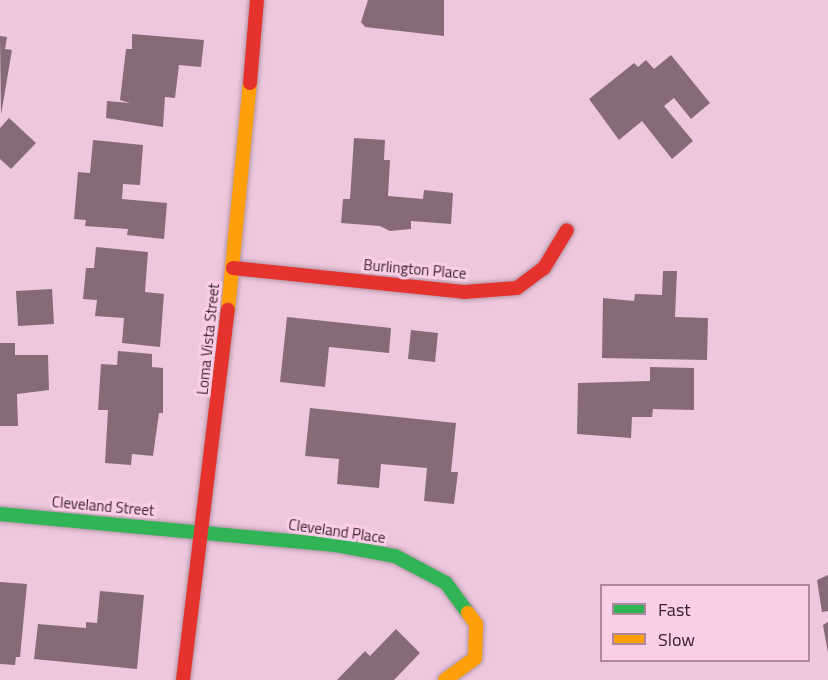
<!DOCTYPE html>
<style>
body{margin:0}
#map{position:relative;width:828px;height:680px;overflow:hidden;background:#edc7dd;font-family:"Titillium Web",sans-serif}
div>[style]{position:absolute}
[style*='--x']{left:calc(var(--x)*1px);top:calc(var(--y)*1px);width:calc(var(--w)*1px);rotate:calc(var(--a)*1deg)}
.building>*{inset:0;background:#876a78}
.roads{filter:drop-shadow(0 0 2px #b396a7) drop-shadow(0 0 2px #b396a7)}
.fast>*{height:14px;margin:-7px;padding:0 7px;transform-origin:7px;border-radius:7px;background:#30b455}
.slow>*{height:14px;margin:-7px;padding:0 7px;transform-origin:7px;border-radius:7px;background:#ff9f0a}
.jam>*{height:14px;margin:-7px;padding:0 7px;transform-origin:7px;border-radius:7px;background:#e5322d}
span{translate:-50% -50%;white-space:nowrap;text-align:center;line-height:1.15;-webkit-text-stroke:6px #f9cee6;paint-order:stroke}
.street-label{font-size:15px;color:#3d2232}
.legend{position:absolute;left:600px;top:584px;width:210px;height:78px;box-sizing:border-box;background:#f9cee6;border:2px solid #ae899e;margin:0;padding:8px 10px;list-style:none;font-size:18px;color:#3d2232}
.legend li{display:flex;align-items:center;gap:12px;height:30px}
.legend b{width:30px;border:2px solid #ae899e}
</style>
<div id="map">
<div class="building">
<i style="clip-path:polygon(368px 0,444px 0,444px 36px,365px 27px,361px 22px)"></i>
<i style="clip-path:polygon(132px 34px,204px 40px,201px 67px,179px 65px,175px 98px,165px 97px,163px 127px,106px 118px,107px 101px,130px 103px,120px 100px,126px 49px,132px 49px)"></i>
<i style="clip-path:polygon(0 36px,7px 37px,5px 49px,12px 50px,1px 115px)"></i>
<i style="clip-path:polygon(671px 55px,710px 103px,691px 119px,674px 98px,664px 106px,693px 141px,672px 159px,642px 121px,619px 140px,589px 99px,634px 63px,638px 67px,646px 60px,654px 69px)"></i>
<i style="clip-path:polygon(9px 118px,36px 143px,11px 169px,0 159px,0 128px)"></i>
<i style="clip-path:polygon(354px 138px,385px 140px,384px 160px,390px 160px,388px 196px,423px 199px,424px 190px,453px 193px,451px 224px,411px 221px,411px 229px,390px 231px,380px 226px,341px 223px,343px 199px,350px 199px)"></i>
<i style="clip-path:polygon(93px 140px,143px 145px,140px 185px,123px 184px,122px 199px,167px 203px,164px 239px,127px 235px,128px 229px,85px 226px,86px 220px,74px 219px,78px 172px,90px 173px)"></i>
<i style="clip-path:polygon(96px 247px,148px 252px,145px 292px,164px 294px,160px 347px,122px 343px,124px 318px,95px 316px,97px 300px,83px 299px,86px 268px,94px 268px)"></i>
<i style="clip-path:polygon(663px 271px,677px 271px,675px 317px,708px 318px,707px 360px,602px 358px,603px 298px,634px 301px,635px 294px,662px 295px)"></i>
<i style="clip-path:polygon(52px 289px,54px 324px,18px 326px,16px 291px)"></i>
<i style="clip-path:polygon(287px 317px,391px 328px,389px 353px,329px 347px,325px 387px,280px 382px)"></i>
<i style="clip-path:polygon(411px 330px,438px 333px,435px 362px,408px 359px)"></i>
<i style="clip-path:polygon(0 343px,15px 343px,15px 355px,48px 355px,49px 390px,17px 394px,18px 426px,0 426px)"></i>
<i style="clip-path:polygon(118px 351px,152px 354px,152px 367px,163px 368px,163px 413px,159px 413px,153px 456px,132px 454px,131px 465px,105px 463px,108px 410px,98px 410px,101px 364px,117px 365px)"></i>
<i style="clip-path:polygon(650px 367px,694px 368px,694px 410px,653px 409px,652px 417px,632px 417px,631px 438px,577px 434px,578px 383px,650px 381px)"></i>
<i style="clip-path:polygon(310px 408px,456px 423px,451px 472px,458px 472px,454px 504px,424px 501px,427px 468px,381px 464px,379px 488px,337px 484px,339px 459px,305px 456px)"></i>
<i style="clip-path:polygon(828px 575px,828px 611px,822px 612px,817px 580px)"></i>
<i style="clip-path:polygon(0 582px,27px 584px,20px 657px,16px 657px,15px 665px,0 664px)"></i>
<i style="clip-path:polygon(100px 591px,144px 595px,137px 669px,34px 659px,38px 624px,86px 628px,86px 622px,97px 623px)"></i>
<i style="clip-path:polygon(828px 622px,828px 653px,823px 625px)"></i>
<i style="clip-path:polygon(396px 629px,420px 653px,394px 680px,337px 680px,365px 651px,370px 656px)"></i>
</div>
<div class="roads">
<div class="fast">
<i style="--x:0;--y:514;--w:337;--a:5.3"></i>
<i style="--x:336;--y:545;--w:60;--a:10.6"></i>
<i style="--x:395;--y:556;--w:58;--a:27.9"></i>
<i style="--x:446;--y:583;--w:37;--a:54"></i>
</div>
<div class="slow">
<i style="--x:228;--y:310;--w:228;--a:-84.5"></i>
<i style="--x:445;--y:680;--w:37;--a:-36"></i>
<i style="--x:475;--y:658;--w:34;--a:-88"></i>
<i style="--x:476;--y:624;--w:14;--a:-126"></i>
</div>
<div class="jam">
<i style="--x:250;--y:83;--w:83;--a:-85.2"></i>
<i style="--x:233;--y:268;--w:232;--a:5.9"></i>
<i style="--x:464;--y:292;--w:53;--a:-4.3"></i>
<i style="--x:517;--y:288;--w:34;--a:-37"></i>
<i style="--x:544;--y:268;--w:44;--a:-58.8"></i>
<i style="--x:183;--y:680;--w:373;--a:-83.1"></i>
</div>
</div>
<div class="street-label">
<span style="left:415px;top:269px;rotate:5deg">Burlington Place</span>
<span style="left:208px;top:339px;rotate:-84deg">Loma Vista Street</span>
<span style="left:103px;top:506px;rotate:5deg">Cleveland Street</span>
<span style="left:337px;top:531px;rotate:8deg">Cleveland Place</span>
</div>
<ul class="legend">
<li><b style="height:8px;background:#30b455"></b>Fast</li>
<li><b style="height:8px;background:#ff9f0a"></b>Slow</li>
</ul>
</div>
